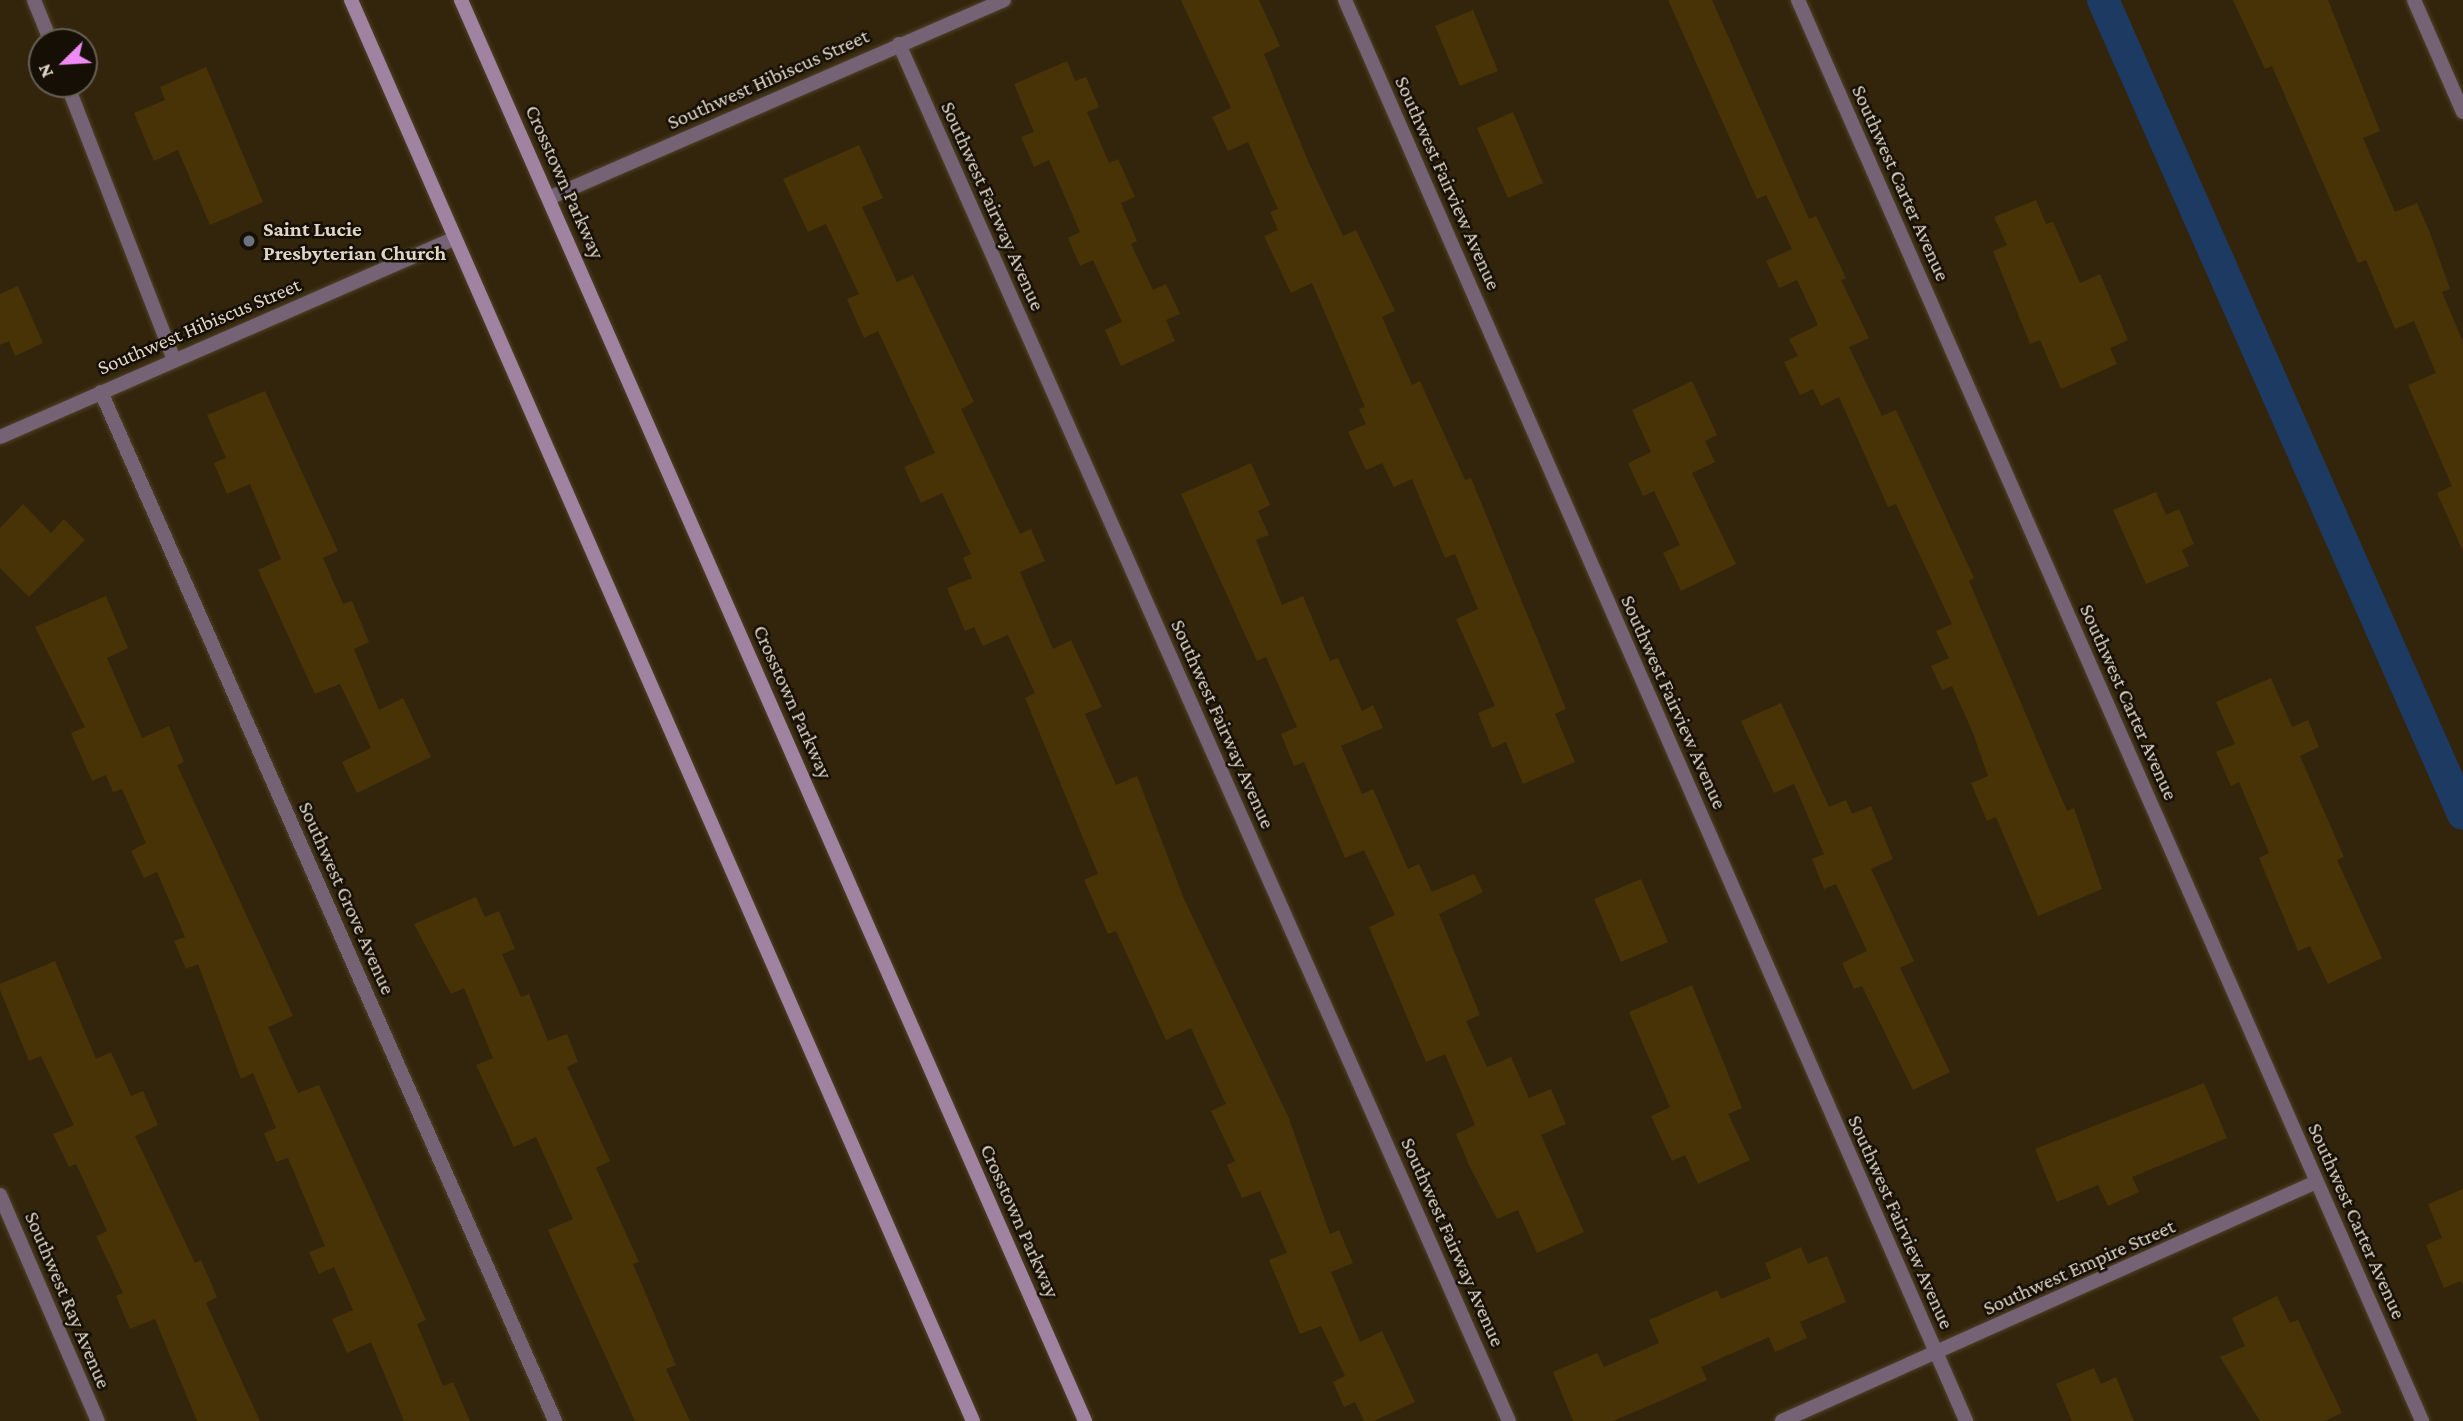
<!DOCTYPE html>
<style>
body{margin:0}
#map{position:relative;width:2463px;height:1421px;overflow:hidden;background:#33250b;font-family:"Crimson Pro",serif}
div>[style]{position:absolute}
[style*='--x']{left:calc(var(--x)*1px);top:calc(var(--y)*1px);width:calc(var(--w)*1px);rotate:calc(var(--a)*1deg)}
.canal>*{height:32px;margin:-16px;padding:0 16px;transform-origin:16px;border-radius:16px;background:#1d3a63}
.building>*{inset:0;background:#483307}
.roads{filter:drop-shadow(0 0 2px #4f4129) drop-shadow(0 0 2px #4f4129)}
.lane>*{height:14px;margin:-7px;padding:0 7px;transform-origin:7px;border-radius:7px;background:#756274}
.street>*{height:14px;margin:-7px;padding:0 7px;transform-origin:7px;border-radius:7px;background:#756274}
.secondary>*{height:14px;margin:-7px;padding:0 7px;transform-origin:7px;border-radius:7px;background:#a083a0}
.dots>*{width:19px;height:19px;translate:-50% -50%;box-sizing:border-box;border:4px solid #160f05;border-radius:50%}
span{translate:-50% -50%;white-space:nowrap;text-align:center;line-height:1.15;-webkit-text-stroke:5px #160f05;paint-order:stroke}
.street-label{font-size:21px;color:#dfd6c7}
.poi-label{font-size:21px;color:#dfd6c7;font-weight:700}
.left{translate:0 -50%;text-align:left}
.north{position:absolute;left:28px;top:28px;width:70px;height:70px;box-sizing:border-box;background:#160f05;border:2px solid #665f53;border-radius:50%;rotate:246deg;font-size:19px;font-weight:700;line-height:28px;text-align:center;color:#dfd6c7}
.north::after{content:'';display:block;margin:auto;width:24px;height:32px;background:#f08bf6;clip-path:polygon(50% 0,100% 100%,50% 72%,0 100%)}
</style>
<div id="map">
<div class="canal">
<i style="--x:2103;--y:0;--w:890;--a:66.14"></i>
</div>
<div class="building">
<i style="clip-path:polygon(1181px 0,1259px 0,1280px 46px,1264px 54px,1308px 161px,1343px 236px,1356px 230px,1395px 311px,1382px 317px,1412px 385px,1420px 381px,1465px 480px,1471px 478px,1566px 709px,1555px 714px,1575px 762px,1523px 784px,1506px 742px,1492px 748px,1478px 713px,1495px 706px,1456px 619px,1478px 609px,1455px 554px,1445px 558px,1412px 479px,1394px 487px,1382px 463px,1366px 470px,1348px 432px,1366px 424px,1359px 409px,1365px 407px,1312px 283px,1291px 293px,1264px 236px,1278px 230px,1270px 212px,1278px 209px,1248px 142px,1228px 151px,1212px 117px,1231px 108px)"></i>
<i style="clip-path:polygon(1668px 0,1712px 0,1809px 219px,1816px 216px,1846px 278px,1841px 280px,1869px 338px,1849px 347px,1882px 416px,1896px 410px,1974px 578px,1969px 581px,2067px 811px,2074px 808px,2102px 889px,2038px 916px,1996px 817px,1987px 821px,1971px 783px,1988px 776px,1973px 733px,1952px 686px,1942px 690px,1931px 666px,1949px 658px,1936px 631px,1952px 624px,1896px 504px,1888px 507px,1839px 397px,1821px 406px,1813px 389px,1800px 395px,1784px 362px,1798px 356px,1789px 339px,1818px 325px,1797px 280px,1779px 288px,1766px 261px,1792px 249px,1766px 195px,1757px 199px)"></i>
<i style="clip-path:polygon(2233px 0,2328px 0,2380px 131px,2363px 138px,2395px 212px,2417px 203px,2430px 233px,2450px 289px,2442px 292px,2463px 342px,2463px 551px,2437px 493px,2452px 486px,2408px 385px,2436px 373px,2414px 321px,2395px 329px,2366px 260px,2358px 263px,2272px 66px,2265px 69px)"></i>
<i style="clip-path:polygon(1473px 10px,1498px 71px,1460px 86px,1435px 26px)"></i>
<i style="clip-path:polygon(1067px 61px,1075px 81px,1086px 77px,1099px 107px,1087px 112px,1109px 163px,1118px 159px,1135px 197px,1121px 203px,1137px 241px,1131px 244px,1153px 290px,1166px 284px,1180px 314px,1166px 320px,1175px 341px,1121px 366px,1105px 330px,1122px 322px,1093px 260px,1080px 266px,1068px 238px,1080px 232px,1049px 160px,1034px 167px,1021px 137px,1034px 132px,1014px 84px)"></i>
<i style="clip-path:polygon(206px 67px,263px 202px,210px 225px,178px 150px,154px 161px,134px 113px,165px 100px,160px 87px)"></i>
<i style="clip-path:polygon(1513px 112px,1543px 183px,1508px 198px,1477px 128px)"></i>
<i style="clip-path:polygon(859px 145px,883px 198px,862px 207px,897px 282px,913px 275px,974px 402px,961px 409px,1020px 534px,1031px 529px,1045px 561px,1020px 572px,1053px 649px,1071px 640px,1102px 707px,1085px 714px,1116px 785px,1137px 776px,1184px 899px,1288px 1116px,1330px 1234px,1339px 1230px,1353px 1263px,1331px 1272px,1360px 1342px,1382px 1331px,1415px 1402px,1374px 1421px,1364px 1421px,1355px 1402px,1344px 1407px,1333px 1382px,1345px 1376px,1321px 1326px,1300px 1334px,1269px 1260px,1287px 1253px,1260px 1191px,1242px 1198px,1227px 1165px,1235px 1161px,1211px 1111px,1226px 1104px,1191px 1028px,1166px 1040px,1116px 931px,1108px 934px,1084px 880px,1098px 874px,1025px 698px,1035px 693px,1008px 635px,983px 646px,974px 627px,965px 631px,947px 588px,972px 578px,963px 558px,971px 554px,942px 493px,921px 503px,904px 467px,935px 453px,878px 331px,864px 338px,847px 299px,859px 294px,826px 224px,808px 232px,783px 179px)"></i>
<i style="clip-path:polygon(2036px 200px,2046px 224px,2053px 222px,2080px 283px,2100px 274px,2128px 340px,2110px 348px,2117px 364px,2061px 389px,2040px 340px,2030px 344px,1993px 251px,2007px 245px,1994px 217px)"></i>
<i style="clip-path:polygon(18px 286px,43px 343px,15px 356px,9px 341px,0 345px,0 294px)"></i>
<i style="clip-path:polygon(1692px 381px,1717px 435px,1705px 441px,1715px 462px,1692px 473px,1736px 564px,1681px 591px,1663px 553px,1680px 545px,1654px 491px,1643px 496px,1628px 463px,1651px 452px,1632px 410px)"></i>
<i style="clip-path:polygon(265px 391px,338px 551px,323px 558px,343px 604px,352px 601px,369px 642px,354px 649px,379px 710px,403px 698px,431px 757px,357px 793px,342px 762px,371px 748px,340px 684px,315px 694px,258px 570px,281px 559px,250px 484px,227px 494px,214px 463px,226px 458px,207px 415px)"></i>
<i style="clip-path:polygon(1251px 463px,1270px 505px,1258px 511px,1269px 535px,1256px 540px,1282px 605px,1303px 596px,1330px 661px,1338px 658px,1362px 711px,1373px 705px,1383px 728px,1341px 746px,1362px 794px,1373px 789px,1408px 869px,1419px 864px,1432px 892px,1474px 874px,1483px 892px,1439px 914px,1480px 1015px,1466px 1021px,1487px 1067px,1511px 1057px,1529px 1098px,1551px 1089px,1566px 1124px,1541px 1135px,1584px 1232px,1537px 1253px,1518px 1210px,1497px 1219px,1469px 1165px,1456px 1134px,1475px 1125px,1445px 1054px,1426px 1062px,1369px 927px,1395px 915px,1364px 850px,1345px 858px,1304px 762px,1294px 766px,1281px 734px,1297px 727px,1266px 657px,1257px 661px,1181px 494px)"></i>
<i style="clip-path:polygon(2156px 492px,2166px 515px,2179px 509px,2194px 544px,2182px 550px,2189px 566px,2146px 584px,2113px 510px)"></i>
<i style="clip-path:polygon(23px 504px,51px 533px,64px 519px,85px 540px,29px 597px,0 568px,0 528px)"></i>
<i style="clip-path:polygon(106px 596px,128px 648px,107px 658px,142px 738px,169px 726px,184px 762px,177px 765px,293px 1016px,268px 1027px,298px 1093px,319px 1085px,426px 1320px,417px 1324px,443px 1386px,453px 1382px,470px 1421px,404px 1421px,371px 1342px,347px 1353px,332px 1319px,353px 1310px,334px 1267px,319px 1274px,309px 1252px,325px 1246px,288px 1158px,276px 1162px,264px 1133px,276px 1128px,253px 1073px,241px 1079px,198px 964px,186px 969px,174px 941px,185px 937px,157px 872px,144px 878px,131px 851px,146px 843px,122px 789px,113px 792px,106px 775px,92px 781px,71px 733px,85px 727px,35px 627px)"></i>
<i style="clip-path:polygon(2271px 678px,2292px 727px,2308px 720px,2319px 747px,2300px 756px,2344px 857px,2337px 860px,2382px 958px,2328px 984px,2310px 946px,2298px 951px,2259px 858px,2269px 853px,2239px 782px,2231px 786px,2216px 752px,2235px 744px,2216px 702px)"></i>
<i style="clip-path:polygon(1781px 703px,1829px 807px,1846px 800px,1852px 814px,1871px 806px,1893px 859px,1871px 869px,1914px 961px,1900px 968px,1950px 1072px,1913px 1090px,1862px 986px,1854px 989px,1842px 963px,1867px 951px,1836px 884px,1824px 889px,1812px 859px,1824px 854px,1794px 784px,1774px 793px,1741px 721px)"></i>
<i style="clip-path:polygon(1641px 879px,1668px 942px,1621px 962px,1594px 899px)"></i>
<i style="clip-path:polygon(476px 897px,485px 917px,499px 911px,515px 949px,502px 954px,521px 997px,529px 994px,548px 1041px,567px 1034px,578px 1062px,567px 1067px,610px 1161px,596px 1168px,639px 1262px,633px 1264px,676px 1365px,666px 1369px,690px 1421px,635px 1421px,548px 1230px,573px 1219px,536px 1137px,514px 1147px,476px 1065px,493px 1058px,464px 988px,451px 994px,414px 924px)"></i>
<i style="clip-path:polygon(55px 961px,96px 1059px,111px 1052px,131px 1096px,143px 1091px,158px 1125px,135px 1136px,195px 1263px,201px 1260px,217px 1297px,206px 1303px,260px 1421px,197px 1421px,155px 1319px,130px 1329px,116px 1296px,123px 1293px,96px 1236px,107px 1231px,76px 1164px,69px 1167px,53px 1134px,74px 1125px,41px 1056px,29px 1061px,0 990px,0 984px)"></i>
<i style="clip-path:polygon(1692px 985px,1742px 1108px,1728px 1114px,1750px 1160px,1698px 1184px,1685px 1155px,1672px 1161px,1651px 1116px,1670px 1107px,1629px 1012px)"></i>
<i style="clip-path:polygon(2204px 1083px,2227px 1138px,2132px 1177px,2139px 1192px,2108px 1206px,2098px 1185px,2057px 1202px,2035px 1149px)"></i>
<i style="clip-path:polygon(2463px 1189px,2463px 1286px,2461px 1281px,2444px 1288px,2426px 1245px,2442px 1238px,2428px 1204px)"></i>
<i style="clip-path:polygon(1801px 1247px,1808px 1264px,1827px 1256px,1846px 1302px,1800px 1322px,1807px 1338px,1775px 1352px,1769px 1337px,1701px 1367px,1707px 1380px,1660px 1401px,1613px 1421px,1573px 1421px,1553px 1372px,1597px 1353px,1604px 1367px,1659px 1343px,1649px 1320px,1717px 1290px,1721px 1299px,1771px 1278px,1765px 1263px)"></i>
<i style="clip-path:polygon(2277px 1296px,2290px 1323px,2298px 1320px,2342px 1413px,2324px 1421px,2260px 1421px,2220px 1357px,2245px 1346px,2232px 1318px)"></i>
<i style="clip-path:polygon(2094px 1368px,2101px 1384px,2116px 1377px,2134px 1421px,2072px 1421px,2056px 1384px)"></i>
</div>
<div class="roads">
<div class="lane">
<i style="--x:34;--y:0;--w:45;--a:68"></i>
<i style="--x:67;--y:84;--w:296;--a:68.8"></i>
</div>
<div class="street">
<i style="--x:1345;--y:0;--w:1551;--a:66.39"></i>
<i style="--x:1798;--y:0;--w:1552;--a:66.29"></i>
<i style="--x:2414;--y:0;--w:122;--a:66.4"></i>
<i style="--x:899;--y:44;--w:1506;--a:66.11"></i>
<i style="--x:549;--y:198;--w:496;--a:-23.5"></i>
<i style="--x:101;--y:392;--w:1125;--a:66.19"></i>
<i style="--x:0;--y:437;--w:495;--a:-23.6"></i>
<i style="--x:0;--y:1195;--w:246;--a:66.6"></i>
<i style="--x:1782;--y:1421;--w:585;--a:-24.11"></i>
</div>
<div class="secondary">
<i style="--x:351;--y:0;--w:1551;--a:66.36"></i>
<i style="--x:461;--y:0;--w:1552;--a:66.29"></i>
</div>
</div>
<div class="dots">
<i style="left:249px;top:241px;background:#6b7280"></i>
</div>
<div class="street-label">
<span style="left:768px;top:79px;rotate:-24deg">Southwest Hibiscus Street</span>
<span style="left:565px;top:182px;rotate:66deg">Crosstown Parkway</span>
<span style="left:1448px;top:183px;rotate:66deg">Southwest Fairview Avenue</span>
<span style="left:1901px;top:183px;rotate:66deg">Southwest Carter Avenue</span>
<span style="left:993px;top:206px;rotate:66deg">Southwest Fairway Avenue</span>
<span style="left:199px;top:326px;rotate:-23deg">Southwest Hibiscus Street</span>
<span style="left:793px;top:702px;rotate:66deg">Crosstown Parkway</span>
<span style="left:1674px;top:702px;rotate:66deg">Southwest Fairview Avenue</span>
<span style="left:2129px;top:702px;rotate:66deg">Southwest Carter Avenue</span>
<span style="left:1223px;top:724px;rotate:66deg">Southwest Fairway Avenue</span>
<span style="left:347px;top:898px;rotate:66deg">Southwest Grove Avenue</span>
<span style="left:1020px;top:1221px;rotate:66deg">Crosstown Parkway</span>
<span style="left:2357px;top:1221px;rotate:66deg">Southwest Carter Avenue</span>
<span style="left:1901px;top:1222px;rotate:66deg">Southwest Fairview Avenue</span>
<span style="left:1453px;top:1242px;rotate:66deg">Southwest Fairway Avenue</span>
<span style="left:2079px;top:1267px;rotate:-24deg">Southwest Empire Street</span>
<span style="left:68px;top:1300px;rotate:67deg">Southwest Ray Avenue</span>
</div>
<div class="poi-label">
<span class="left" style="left:263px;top:241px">Saint Lucie<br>Presbyterian Church</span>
</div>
<div class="north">N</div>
</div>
